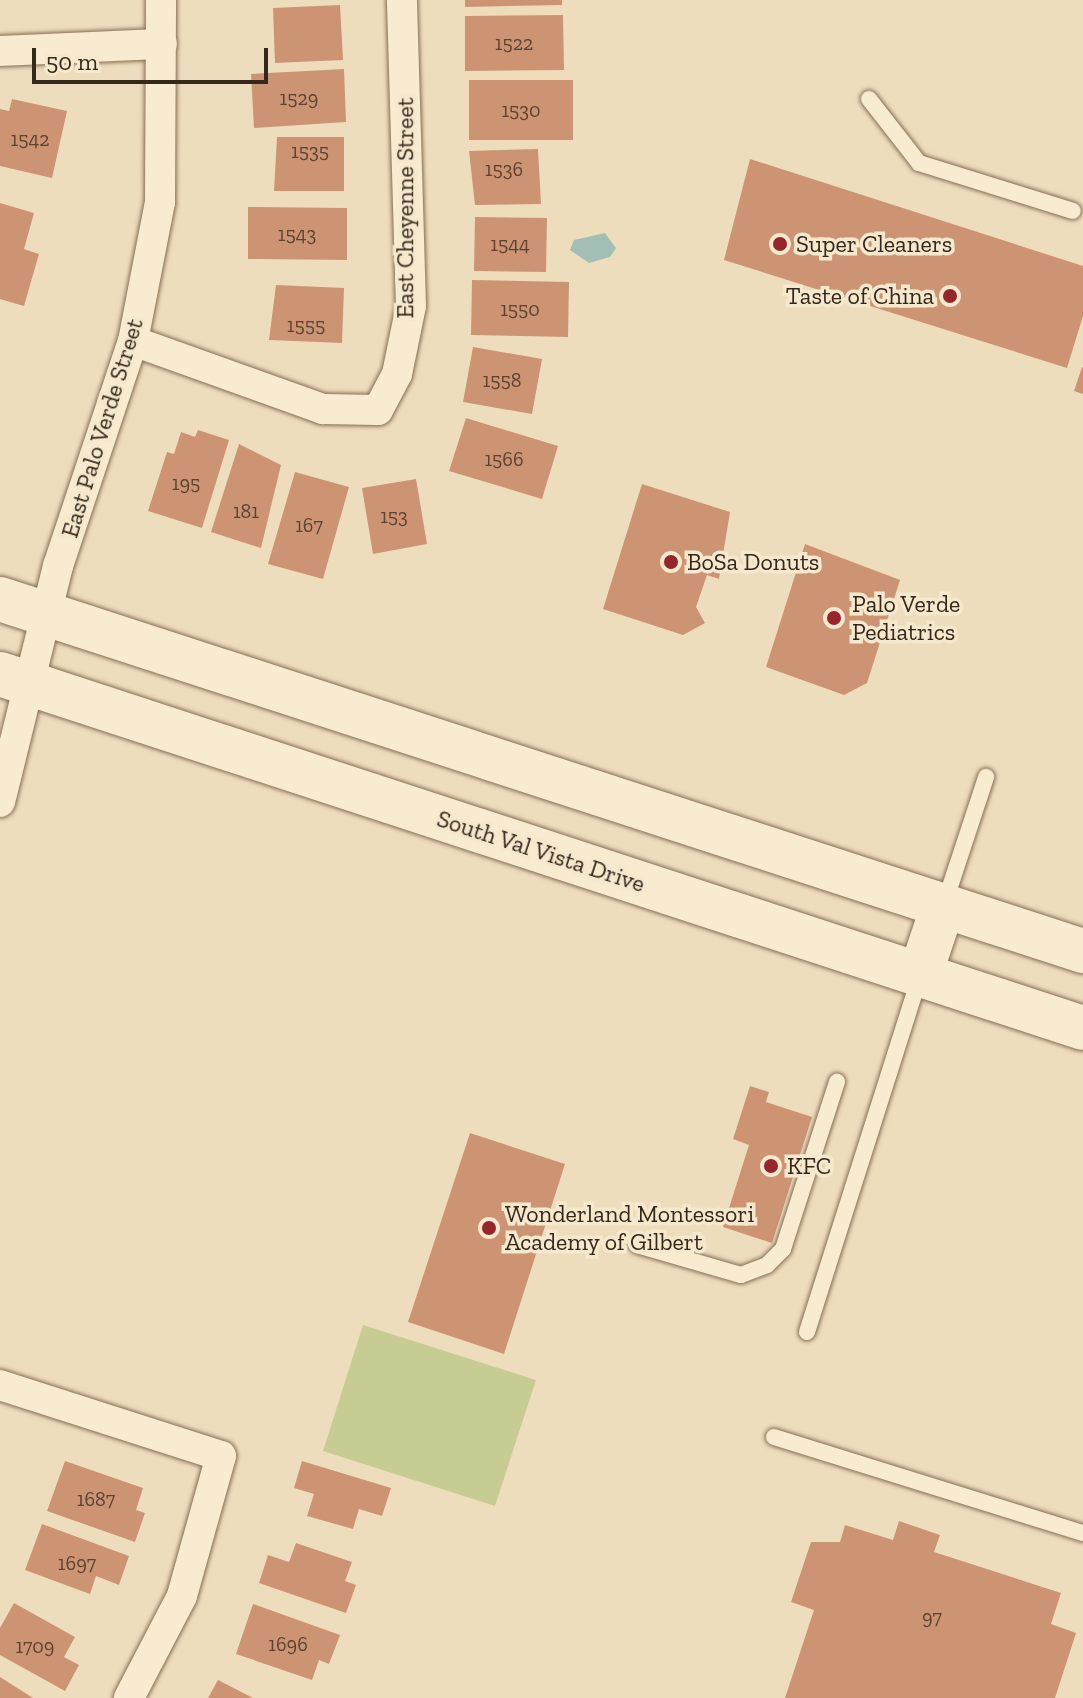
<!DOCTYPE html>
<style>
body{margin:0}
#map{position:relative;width:1083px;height:1698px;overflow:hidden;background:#eeddbd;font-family:"Zilla Slab",serif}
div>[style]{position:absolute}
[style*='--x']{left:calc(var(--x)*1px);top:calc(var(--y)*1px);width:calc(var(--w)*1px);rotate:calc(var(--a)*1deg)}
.green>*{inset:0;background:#c7cc92}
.water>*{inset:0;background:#a1bfb5}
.building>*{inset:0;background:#cd9473}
.roads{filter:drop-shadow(0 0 2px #866e56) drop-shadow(0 0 2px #866e56)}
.service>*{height:16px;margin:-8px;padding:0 8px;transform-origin:8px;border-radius:8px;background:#f9ebd0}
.minor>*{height:30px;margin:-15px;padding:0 15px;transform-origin:15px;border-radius:15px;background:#f9ebd0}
.secondary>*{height:44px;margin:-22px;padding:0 22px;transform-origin:22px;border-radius:22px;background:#f9ebd0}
.dots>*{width:22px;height:22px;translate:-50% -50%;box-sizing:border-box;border:4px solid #f5e8cd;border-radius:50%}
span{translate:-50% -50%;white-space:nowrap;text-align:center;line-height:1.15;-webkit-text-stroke:7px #f5e8cd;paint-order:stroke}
.number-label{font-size:20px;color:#5b4231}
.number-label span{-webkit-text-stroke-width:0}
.street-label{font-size:24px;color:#35271b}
.poi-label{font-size:24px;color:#35271b}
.left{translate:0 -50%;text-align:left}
.right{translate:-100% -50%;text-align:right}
.scale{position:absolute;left:32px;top:48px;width:236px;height:36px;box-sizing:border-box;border:4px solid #35271b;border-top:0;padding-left:10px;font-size:24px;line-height:28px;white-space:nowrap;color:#35271b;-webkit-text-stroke:6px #f5e8cd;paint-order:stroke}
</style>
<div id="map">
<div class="green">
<i style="clip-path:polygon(363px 1325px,536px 1380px,495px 1506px,323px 1451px)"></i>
</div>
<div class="water">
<i style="clip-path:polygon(605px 233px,616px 248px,610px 257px,589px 263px,570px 250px,574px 240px)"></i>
</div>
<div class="building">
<i style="clip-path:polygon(465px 0,562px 0,562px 5px,465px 7px)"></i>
<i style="clip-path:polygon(340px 5px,343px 60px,275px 63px,273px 8px)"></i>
<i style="clip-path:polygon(563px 15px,564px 70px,465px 71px,465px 16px)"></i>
<i style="clip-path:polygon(344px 69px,346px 122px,254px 128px,251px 74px)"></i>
<i style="clip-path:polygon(469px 80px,573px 80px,573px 140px,469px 140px)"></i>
<i style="clip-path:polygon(12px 99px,67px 111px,52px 178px,0 166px,0 109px,9px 111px)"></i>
<i style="clip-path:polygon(277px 137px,344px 137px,344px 191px,274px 191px)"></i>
<i style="clip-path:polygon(538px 149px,541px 204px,475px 205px,469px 151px)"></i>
<i style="clip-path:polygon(750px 159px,1083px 266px,1083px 316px,1067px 368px,724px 260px)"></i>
<i style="clip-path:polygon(0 203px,34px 213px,24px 249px,39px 254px,24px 306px,0 299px)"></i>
<i style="clip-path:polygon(248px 207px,347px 208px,347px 260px,248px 259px)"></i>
<i style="clip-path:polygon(475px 217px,547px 218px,546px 272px,474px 271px)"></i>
<i style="clip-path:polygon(472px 280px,569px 282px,568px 337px,471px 335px)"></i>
<i style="clip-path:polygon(276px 285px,344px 288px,342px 343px,269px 340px)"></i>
<i style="clip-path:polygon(473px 347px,542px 359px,532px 414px,463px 402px)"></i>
<i style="clip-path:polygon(1082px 367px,1083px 367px,1083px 394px,1074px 391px)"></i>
<i style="clip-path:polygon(466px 418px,558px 446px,542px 499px,449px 471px)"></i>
<i style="clip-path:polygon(198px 430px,229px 440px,202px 528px,148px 511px,167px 452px,174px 454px,181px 432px,195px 437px)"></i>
<i style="clip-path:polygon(239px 444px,281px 465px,261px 548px,211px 532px)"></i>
<i style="clip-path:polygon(295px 472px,349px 487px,323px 579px,268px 564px)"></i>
<i style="clip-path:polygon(416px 479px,427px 544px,373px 554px,362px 488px)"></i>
<i style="clip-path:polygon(642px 484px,730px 512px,719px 579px,707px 575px,696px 607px,705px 623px,683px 635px,603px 609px)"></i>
<i style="clip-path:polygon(805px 544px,900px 580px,867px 683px,844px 695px,766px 667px)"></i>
<i style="clip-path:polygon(750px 1086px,769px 1092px,766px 1102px,812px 1117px,772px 1243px,723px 1227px,749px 1145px,733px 1139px)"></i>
<i style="clip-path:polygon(470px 1133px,565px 1164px,504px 1354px,408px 1322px)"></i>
<i style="clip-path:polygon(65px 1461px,143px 1488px,136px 1510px,145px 1513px,135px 1542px,47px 1511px)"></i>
<i style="clip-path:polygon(302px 1461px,391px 1488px,382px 1516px,359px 1509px,353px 1529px,307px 1516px,314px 1494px,294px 1488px)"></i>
<i style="clip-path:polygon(899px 1521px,940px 1535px,934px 1552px,1061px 1593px,1051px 1624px,1076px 1633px,1055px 1698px,785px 1698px,814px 1610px,791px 1602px,811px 1542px,840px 1542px,845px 1525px,893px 1540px)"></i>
<i style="clip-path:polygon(42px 1524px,129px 1556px,119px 1585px,96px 1576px,90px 1594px,25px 1570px)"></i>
<i style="clip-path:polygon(296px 1543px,352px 1562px,345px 1581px,356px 1585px,346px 1613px,259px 1583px,268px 1555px,289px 1562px)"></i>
<i style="clip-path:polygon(14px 1603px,75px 1637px,64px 1657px,79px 1665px,65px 1691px,0 1655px,0 1628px)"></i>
<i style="clip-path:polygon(253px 1604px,340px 1635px,329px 1664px,319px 1660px,312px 1680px,236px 1654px)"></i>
<i style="clip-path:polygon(0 1677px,33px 1698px,0 1698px)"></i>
<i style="clip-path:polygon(218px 1680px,253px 1698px,208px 1698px)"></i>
</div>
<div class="roads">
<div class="service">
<i style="--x:869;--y:99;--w:81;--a:52"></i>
<i style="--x:919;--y:163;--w:161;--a:17.3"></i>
<i style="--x:944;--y:905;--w:135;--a:-71.8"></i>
<i style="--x:637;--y:1245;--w:108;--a:16.1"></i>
<i style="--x:741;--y:1275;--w:28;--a:-21"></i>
<i style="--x:767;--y:1265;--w:23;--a:-45"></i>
<i style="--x:783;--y:1249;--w:176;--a:-72.1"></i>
<i style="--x:807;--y:1332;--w:374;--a:-72.4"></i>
<i style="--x:774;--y:1437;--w:324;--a:17.3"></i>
</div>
<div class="minor">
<i style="--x:0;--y:51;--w:162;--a:-2.5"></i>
<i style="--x:133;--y:341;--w:202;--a:19.7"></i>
<i style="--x:323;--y:409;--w:55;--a:1"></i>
<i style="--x:378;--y:410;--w:41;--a:-62.2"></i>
<i style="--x:397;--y:374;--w:69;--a:-78.4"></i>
<i style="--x:411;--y:306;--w:306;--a:-91.7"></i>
<i style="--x:0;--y:802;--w:243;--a:-76.2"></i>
<i style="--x:58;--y:566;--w:237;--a:-71.6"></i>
<i style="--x:133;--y:341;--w:142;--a:-79"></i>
<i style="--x:160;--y:202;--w:202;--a:-89.7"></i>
<i style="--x:0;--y:1385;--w:232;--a:17.8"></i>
<i style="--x:221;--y:1456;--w:145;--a:105.6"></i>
<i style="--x:182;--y:1596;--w:115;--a:117.5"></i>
</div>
<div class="secondary">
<i style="--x:0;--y:599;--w:1139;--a:18.01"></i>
<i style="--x:0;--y:674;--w:1139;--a:18.1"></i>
<i style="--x:920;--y:975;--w:73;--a:-71.6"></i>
</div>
</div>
<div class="dots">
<i style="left:780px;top:244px;background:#96262b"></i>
<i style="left:950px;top:296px;background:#96262b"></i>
<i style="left:671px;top:562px;background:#96262b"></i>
<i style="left:834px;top:618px;background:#96262b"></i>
<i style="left:771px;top:1166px;background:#96262b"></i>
<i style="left:489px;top:1228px;background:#96262b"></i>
</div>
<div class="number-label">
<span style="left:514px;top:43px">1522</span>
<span style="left:299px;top:98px">1529</span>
<span style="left:521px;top:110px">1530</span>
<span style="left:30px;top:139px">1542</span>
<span style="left:310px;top:151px">1535</span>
<span style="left:504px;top:169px">1536</span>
<span style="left:297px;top:234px">1543</span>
<span style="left:510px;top:244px">1544</span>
<span style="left:520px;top:309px">1550</span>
<span style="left:306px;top:325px">1555</span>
<span style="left:502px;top:380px">1558</span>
<span style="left:504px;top:459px">1566</span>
<span style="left:186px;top:483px">195</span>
<span style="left:246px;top:511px">181</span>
<span style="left:394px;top:516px">153</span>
<span style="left:309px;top:525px">167</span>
<span style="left:96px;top:1499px">1687</span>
<span style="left:77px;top:1563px">1697</span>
<span style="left:932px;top:1617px">97</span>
<span style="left:288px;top:1644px">1696</span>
<span style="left:35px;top:1646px">1709</span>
</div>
<div class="street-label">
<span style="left:405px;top:208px;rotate:-90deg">East Cheyenne Street</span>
<span style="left:102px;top:428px;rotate:-73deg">East Palo Verde Street</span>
<span style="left:541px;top:851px;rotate:18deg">South Val Vista Drive</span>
</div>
<div class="poi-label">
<span class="left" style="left:796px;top:244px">Super Cleaners</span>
<span class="right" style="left:934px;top:296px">Taste of China</span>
<span class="left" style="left:687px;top:562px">BoSa Donuts</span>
<span class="left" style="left:852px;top:618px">Palo Verde<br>Pediatrics</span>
<span class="left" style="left:787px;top:1166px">KFC</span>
<span class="left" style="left:505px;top:1228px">Wonderland Montessori<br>Academy of Gilbert</span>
</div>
<div class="scale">50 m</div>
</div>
